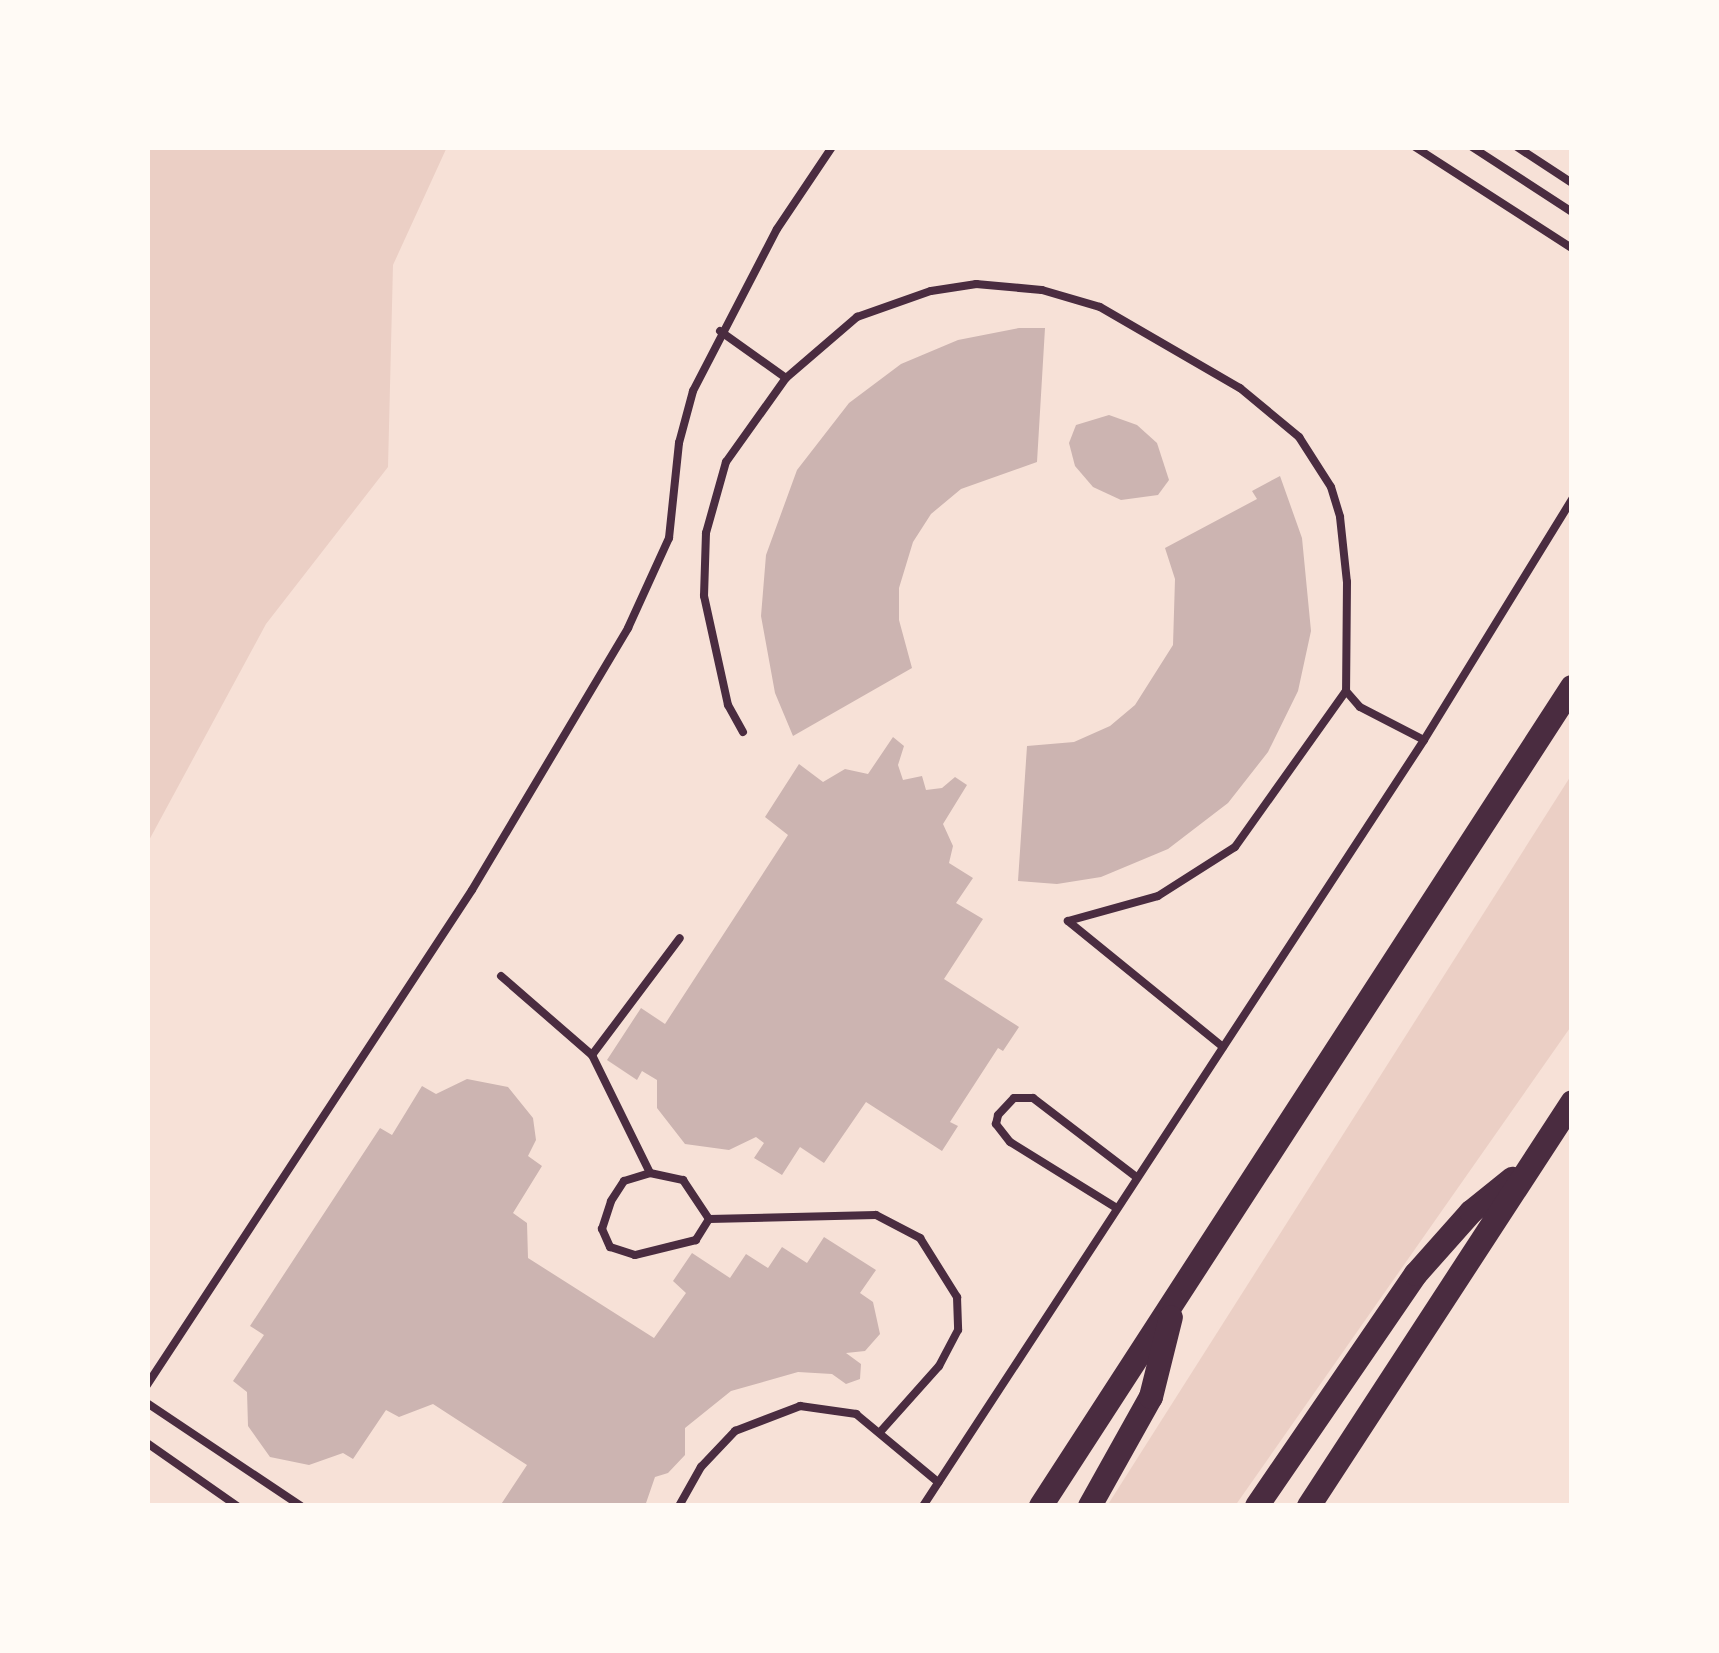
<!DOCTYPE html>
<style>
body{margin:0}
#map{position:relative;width:1719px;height:1653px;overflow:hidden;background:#f7e1d7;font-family:"Space Grotesk",sans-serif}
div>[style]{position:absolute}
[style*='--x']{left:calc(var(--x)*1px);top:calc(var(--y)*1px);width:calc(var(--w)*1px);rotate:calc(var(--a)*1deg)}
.green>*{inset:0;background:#ebcfc5}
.building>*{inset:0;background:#ccb4b1}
.service>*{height:8px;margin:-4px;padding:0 4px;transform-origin:4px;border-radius:4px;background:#4a2c40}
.primary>*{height:24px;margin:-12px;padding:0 12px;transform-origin:12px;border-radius:12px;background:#4a2c40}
span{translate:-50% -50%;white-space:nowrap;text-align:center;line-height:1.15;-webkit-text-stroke:12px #fffaf5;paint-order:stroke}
.frame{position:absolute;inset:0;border:150px solid #fffaf5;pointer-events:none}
</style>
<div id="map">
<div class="green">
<i style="clip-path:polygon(147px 147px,447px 147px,393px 265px,388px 467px,266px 624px,147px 844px)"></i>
<i style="clip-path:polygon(1572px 774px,1572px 1025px,1235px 1506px,1107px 1506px)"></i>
</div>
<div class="building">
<i style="clip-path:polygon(1019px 328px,1045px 328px,1037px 462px,961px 489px,931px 514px,913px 542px,899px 588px,899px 620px,912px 668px,793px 736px,775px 693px,761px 616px,766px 555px,797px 470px,849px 403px,901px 364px,958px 340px)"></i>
<i style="clip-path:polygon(1109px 415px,1137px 425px,1157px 443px,1169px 480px,1158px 495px,1121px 500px,1093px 487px,1075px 466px,1069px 443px,1076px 425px)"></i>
<i style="clip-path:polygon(1280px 476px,1302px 538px,1311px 631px,1298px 691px,1268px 752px,1228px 803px,1168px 849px,1101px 877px,1057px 884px,1018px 881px,1027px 746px,1074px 742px,1110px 726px,1135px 705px,1173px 645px,1175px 579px,1165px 548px,1257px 499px,1252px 491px)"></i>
<i style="clip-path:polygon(893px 737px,904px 746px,898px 765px,903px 780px,922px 776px,926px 790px,942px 788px,955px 777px,967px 785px,943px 824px,953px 846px,949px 863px,973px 878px,956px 903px,983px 919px,944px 979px,1019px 1027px,1003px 1051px,998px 1048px,950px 1122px,958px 1126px,942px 1151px,866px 1102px,824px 1163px,800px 1147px,782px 1175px,754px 1158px,764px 1143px,756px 1137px,729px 1150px,685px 1144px,657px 1108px,657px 1080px,642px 1071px,637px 1080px,607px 1060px,641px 1008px,665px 1024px,788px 835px,765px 817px,799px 764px,823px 782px,845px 769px,868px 774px)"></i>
<i style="clip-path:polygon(467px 1079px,508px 1087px,533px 1118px,536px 1140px,528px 1156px,542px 1166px,513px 1213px,527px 1223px,528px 1258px,654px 1338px,686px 1293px,673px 1281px,692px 1253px,730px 1278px,746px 1254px,768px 1268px,782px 1247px,807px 1263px,824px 1237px,876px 1270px,860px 1293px,873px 1302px,880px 1334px,865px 1351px,846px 1353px,861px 1364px,860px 1379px,846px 1384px,832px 1374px,798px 1372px,731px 1391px,685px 1428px,685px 1455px,668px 1473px,655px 1477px,645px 1506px,500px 1506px,527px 1465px,433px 1404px,399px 1417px,386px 1410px,353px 1459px,343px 1453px,309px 1465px,270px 1457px,248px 1426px,247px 1392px,233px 1381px,264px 1335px,250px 1326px,380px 1128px,392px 1135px,422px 1086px,436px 1094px)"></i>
</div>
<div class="service">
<i style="--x:1415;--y:147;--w:187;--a:32.8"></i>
<i style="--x:1472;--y:147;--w:119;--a:33"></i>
<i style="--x:1517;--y:147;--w:66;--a:33.2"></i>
<i style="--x:720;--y:331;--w:81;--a:35.5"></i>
<i style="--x:743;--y:732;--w:31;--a:-119"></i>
<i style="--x:728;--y:705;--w:112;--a:-102.4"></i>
<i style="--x:704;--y:596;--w:63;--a:-88.2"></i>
<i style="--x:706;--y:533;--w:74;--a:-74.3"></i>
<i style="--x:726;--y:462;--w:103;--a:-54.5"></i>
<i style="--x:786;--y:378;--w:94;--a:-40.7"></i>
<i style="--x:857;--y:317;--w:78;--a:-19.4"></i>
<i style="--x:931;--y:291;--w:46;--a:-8.8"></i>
<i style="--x:976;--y:284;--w:66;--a:5.2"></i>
<i style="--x:1042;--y:290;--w:60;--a:16.3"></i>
<i style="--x:1100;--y:307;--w:162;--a:30.1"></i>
<i style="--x:1240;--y:388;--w:77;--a:39.7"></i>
<i style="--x:1299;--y:437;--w:59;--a:57.4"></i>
<i style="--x:1331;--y:487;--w:31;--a:73"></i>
<i style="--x:1340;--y:517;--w:65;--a:83.9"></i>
<i style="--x:1347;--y:582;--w:109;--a:90.5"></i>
<i style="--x:1346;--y:691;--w:21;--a:49"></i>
<i style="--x:1360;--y:707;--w:72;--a:27.3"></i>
<i style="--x:501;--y:976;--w:121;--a:41"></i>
<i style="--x:592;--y:1055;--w:131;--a:63.8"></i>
<i style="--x:1223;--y:1047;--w:200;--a:-140.9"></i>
<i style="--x:1068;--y:921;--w:93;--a:-15.5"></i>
<i style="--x:1158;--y:896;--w:91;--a:-32.5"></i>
<i style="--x:1235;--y:847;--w:191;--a:-54.6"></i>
<i style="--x:592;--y:1055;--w:146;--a:-53.1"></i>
<i style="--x:650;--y:1173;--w:34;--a:12"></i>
<i style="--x:683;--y:1180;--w:47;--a:56.3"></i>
<i style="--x:709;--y:1219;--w:25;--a:122"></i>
<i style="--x:696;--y:1240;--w:63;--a:166.2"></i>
<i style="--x:635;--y:1255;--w:26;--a:-162"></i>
<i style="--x:610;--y:1247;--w:20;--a:-114"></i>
<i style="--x:602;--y:1229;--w:29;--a:-72"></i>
<i style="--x:611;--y:1201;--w:24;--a:-57"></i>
<i style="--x:624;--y:1181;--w:27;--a:-17"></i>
<i style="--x:1115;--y:1207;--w:123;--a:-148.2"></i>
<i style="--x:1010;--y:1142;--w:23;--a:-128"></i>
<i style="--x:996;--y:1124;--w:9;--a:-77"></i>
<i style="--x:998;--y:1115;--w:23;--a:-47"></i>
<i style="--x:1014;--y:1098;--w:19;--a:0"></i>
<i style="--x:1033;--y:1098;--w:128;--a:37.4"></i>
<i style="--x:709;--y:1219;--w:167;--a:-1.4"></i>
<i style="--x:876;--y:1215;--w:50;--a:27.6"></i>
<i style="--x:920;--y:1238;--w:70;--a:57.9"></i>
<i style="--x:957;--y:1297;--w:33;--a:88"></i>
<i style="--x:958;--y:1330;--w:41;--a:117.8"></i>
<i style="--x:939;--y:1366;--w:87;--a:131.7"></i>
<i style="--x:147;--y:1385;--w:592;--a:-56.71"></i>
<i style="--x:472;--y:890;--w:305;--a:-59.2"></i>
<i style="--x:628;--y:628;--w:99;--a:-65.5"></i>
<i style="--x:669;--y:538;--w:96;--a:-84"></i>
<i style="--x:679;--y:443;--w:54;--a:-74.9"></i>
<i style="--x:693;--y:391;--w:182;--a:-62.6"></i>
<i style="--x:777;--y:229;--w:99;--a:-56.1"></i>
<i style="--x:147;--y:1403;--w:185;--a:33.8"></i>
<i style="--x:147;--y:1443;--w:110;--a:35"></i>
<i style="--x:679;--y:1506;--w:45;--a:-60.6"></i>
<i style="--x:701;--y:1467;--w:50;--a:-46.6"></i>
<i style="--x:735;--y:1431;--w:70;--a:-21"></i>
<i style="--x:800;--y:1406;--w:57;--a:8.1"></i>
<i style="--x:856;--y:1414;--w:107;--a:39.7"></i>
<i style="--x:923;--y:1506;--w:915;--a:-56.81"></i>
<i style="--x:1424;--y:740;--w:283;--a:-58.4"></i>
</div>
<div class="primary">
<i style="--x:1041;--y:1506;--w:976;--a:-57.04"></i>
<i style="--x:1090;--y:1506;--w:125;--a:-60.8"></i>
<i style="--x:1151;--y:1397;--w:82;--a:-76"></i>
<i style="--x:1257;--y:1506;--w:281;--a:-55.6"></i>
<i style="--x:1416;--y:1274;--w:83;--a:-48.4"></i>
<i style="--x:1471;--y:1212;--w:53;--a:-38.8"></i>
<i style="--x:1309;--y:1506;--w:482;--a:-56.9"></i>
</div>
<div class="frame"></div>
</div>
